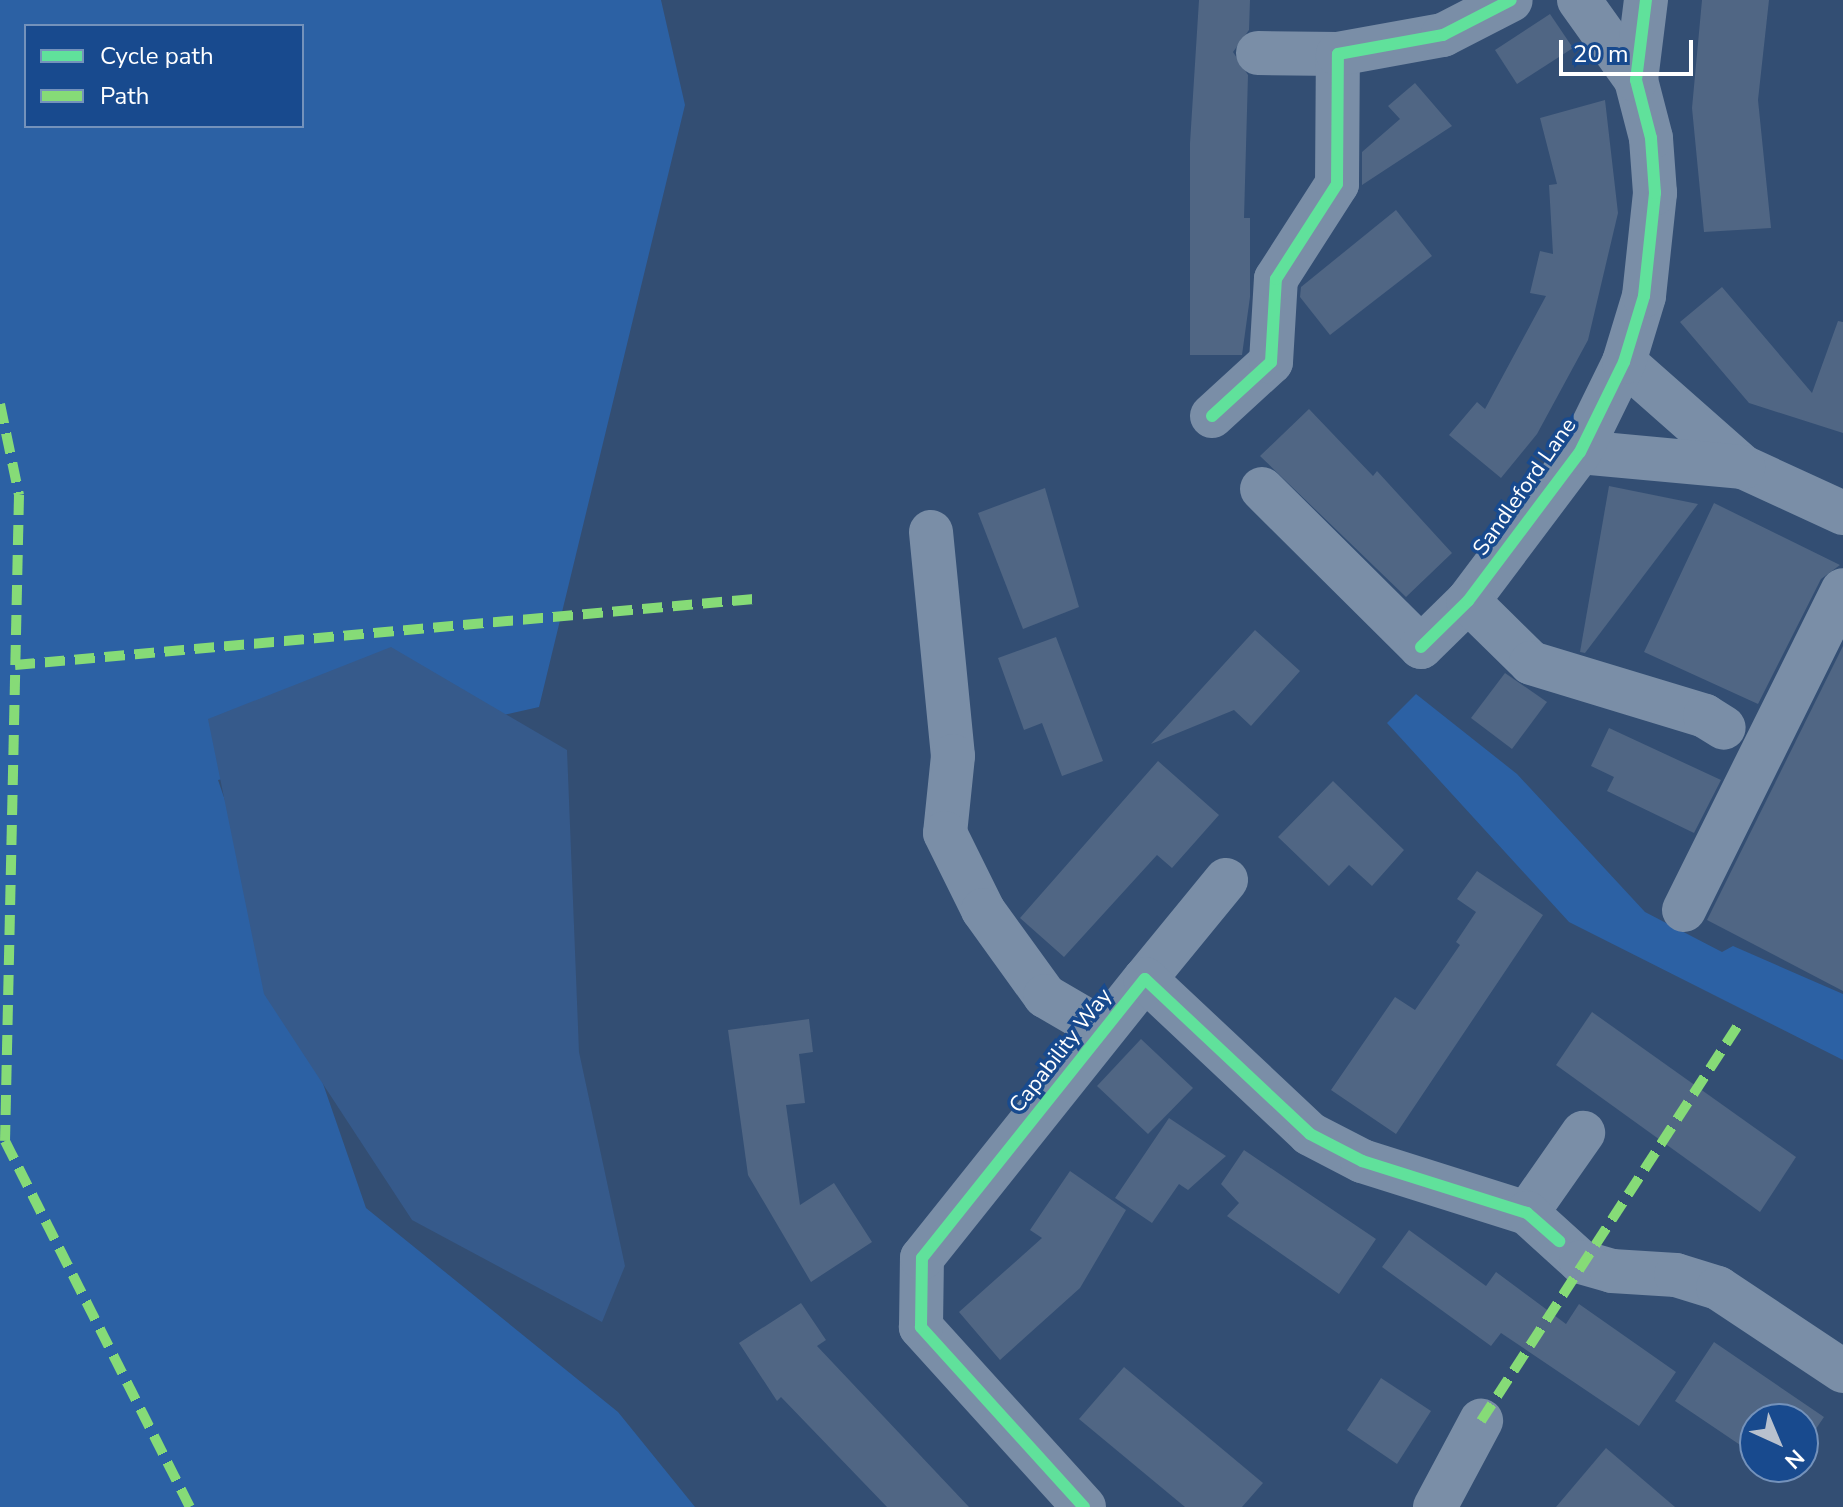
<!DOCTYPE html>
<style>
body{margin:0}
#map{position:relative;width:1843px;height:1507px;overflow:hidden;background:#334e73;font-family:"Nunito Sans",sans-serif}
div>[style]{position:absolute}
[style*='--x']{left:calc(var(--x)*1px);top:calc(var(--y)*1px);width:calc(var(--w)*1px);rotate:calc(var(--a)*1deg)}
.green>*{inset:0;background:#2c61a4}
.water>*{inset:0;background:#365a8b}
.building>*{inset:0;background:#506684}
.minor>*{height:44px;margin:-22px;padding:0 22px;transform-origin:22px;border-radius:22px;background:#7a8ea7}
.quiet>*{height:10px;margin-top:-5px;transform-origin:0;background:repeating-linear-gradient(90deg,#86db77 0 20px,transparent 0 30px)}
.cycleway>*{height:12px;margin:-6px;padding:0 6px;transform-origin:6px;border-radius:6px;background:#60e19b}
span{translate:-50% -50%;white-space:nowrap;text-align:center;line-height:1.15;-webkit-text-stroke:7px #184a8e;paint-order:stroke}
.street-label{font-size:22px;color:#fff}
.legend{position:absolute;left:24px;top:24px;width:280px;height:104px;box-sizing:border-box;background:#184a8e;border:2px solid #7492bb;margin:0;padding:10px 14px;list-style:none;font-size:24px;color:#fff}
.legend li{display:flex;align-items:center;gap:16px;height:40px}
.legend b{width:40px;border:2px solid #7492bb}
.north{position:absolute;left:1739px;top:1403px;width:80px;height:80px;box-sizing:border-box;background:#184a8e;border:2px solid #7492bb;border-radius:50%;rotate:136deg;font-size:22px;font-weight:700;line-height:32px;text-align:center;color:#fff}
.north::after{content:'';display:block;margin:auto;width:28px;height:36px;background:#b8c1ce;clip-path:polygon(50% 0,100% 100%,50% 72%,0 100%)}
.scale{position:absolute;left:1559px;top:40px;width:134px;height:36px;box-sizing:border-box;border:4px solid #fff;border-top:0;padding-left:10px;font-size:24px;line-height:28px;white-space:nowrap;color:#fff;-webkit-text-stroke:6px #184a8e;paint-order:stroke}
</style>
<div id="map">
<div class="green">
<i style="clip-path:polygon(evenodd,0 0,661px 0,685px 105px,539px 707px,218px 780px,366px 1208px,618px 1412px,695px 1507px,0 1507px,0 0,26px 26px,302px 26px,302px 126px,26px 126px,26px 26px)"></i>
<i style="clip-path:polygon(1416px 694px,1517px 774px,1645px 912px,1722px 952px,1733px 946px,1843px 994px,1843px 1060px,1569px 922px,1387px 723px)"></i>
</div>
<div class="water">
<i style="clip-path:polygon(391px 647px,567px 750px,579px 1052px,625px 1266px,602px 1322px,412px 1220px,264px 994px,208px 719px)"></i>
</div>
<div class="building">
<i style="clip-path:polygon(1199px 0,1250px 0,1249px 30px,1233px 52px,1248px 75px,1244px 218px,1250px 218px,1250px 297px,1242px 355px,1190px 355px,1190px 143px)"></i>
<i style="clip-path:polygon(1702px 0,1769px 0,1758px 100px,1771px 228px,1704px 232px,1692px 108px)"></i>
<i style="clip-path:polygon(1550px 14px,1573px 48px,1517px 84px,1495px 50px)"></i>
<i style="clip-path:polygon(1415px 83px,1452px 126px,1362px 185px,1362px 152px,1400px 119px,1388px 106px)"></i>
<i style="clip-path:polygon(1605px 100px,1618px 213px,1588px 340px,1537px 434px,1501px 478px,1449px 435px,1477px 402px,1485px 409px,1546px 296px,1530px 293px,1540px 251px,1553px 254px,1549px 185px,1557px 184px,1540px 118px)"></i>
<i style="clip-path:polygon(1396px 210px,1432px 256px,1330px 335px,1300px 297px,1301px 287px)"></i>
<i style="clip-path:polygon(1722px 287px,1812px 393px,1838px 321px,1843px 322px,1843px 433px,1749px 403px,1680px 322px)"></i>
<i style="clip-path:polygon(1309px 409px,1373px 476px,1377px 471px,1452px 553px,1406px 597px,1260px 456px)"></i>
<i style="clip-path:polygon(1609px 486px,1698px 504px,1585px 653px,1580px 652px)"></i>
<i style="clip-path:polygon(1045px 488px,1079px 607px,1023px 629px,978px 513px)"></i>
<i style="clip-path:polygon(1714px 503px,1840px 565px,1821px 579px,1758px 704px,1644px 652px)"></i>
<i style="clip-path:polygon(1255px 630px,1300px 671px,1251px 726px,1234px 710px,1151px 744px)"></i>
<i style="clip-path:polygon(1056px 637px,1103px 761px,1062px 776px,1042px 723px,1024px 730px,998px 658px)"></i>
<i style="clip-path:polygon(1843px 646px,1843px 991px,1707px 920px)"></i>
<i style="clip-path:polygon(1505px 673px,1547px 702px,1512px 749px,1471px 718px)"></i>
<i style="clip-path:polygon(1609px 728px,1721px 780px,1694px 833px,1607px 791px,1614px 777px,1591px 766px)"></i>
<i style="clip-path:polygon(1158px 761px,1219px 815px,1172px 868px,1157px 855px,1064px 957px,1020px 918px)"></i>
<i style="clip-path:polygon(1333px 781px,1404px 850px,1372px 886px,1349px 865px,1329px 886px,1278px 837px)"></i>
<i style="clip-path:polygon(1477px 871px,1543px 915px,1396px 1134px,1331px 1090px,1395px 997px,1415px 1010px,1460px 945px,1456px 942px,1476px 912px,1457px 899px)"></i>
<i style="clip-path:polygon(1592px 1012px,1796px 1157px,1760px 1212px,1556px 1065px)"></i>
<i style="clip-path:polygon(809px 1019px,813px 1052px,799px 1054px,805px 1103px,786px 1105px,800px 1205px,834px 1183px,872px 1242px,811px 1282px,748px 1175px,728px 1030px)"></i>
<i style="clip-path:polygon(1141px 1039px,1193px 1088px,1148px 1134px,1097px 1086px)"></i>
<i style="clip-path:polygon(1169px 1118px,1226px 1156px,1188px 1190px,1179px 1184px,1152px 1223px,1115px 1198px)"></i>
<i style="clip-path:polygon(1244px 1150px,1376px 1239px,1339px 1294px,1227px 1216px,1239px 1203px,1221px 1184px)"></i>
<i style="clip-path:polygon(1070px 1171px,1126px 1210px,1080px 1288px,1000px 1360px,959px 1312px,1042px 1238px,1030px 1230px)"></i>
<i style="clip-path:polygon(1409px 1230px,1486px 1286px,1496px 1272px,1566px 1324px,1579px 1304px,1676px 1372px,1639px 1426px,1501px 1333px,1491px 1346px,1382px 1267px)"></i>
<i style="clip-path:polygon(801px 1303px,826px 1340px,817px 1346px,969px 1507px,887px 1507px,781px 1397px,777px 1401px,739px 1343px)"></i>
<i style="clip-path:polygon(1714px 1342px,1824px 1417px,1803px 1448px,1803px 1419px,1755px 1419px,1755px 1455px,1675px 1401px)"></i>
<i style="clip-path:polygon(1124px 1367px,1263px 1483px,1242px 1507px,1185px 1507px,1079px 1419px)"></i>
<i style="clip-path:polygon(1381px 1378px,1431px 1411px,1397px 1464px,1347px 1430px)"></i>
<i style="clip-path:polygon(1606px 1448px,1675px 1507px,1556px 1507px)"></i>
</div>
<div class="minor">
<i style="--x:1579;--y:0;--w:98;--a:54.5"></i>
<i style="--x:1258;--y:53;--w:80;--a:0.7"></i>
<i style="--x:1624;--y:362;--w:159;--a:41.4"></i>
<i style="--x:1743;--y:467;--w:110;--a:24.7"></i>
<i style="--x:1212;--y:416;--w:80;--a:-42.5"></i>
<i style="--x:1271;--y:362;--w:83;--a:-86.6"></i>
<i style="--x:1276;--y:279;--w:113;--a:-57.3"></i>
<i style="--x:1337;--y:184;--w:130;--a:-89.6"></i>
<i style="--x:1338;--y:54;--w:107;--a:-10.3"></i>
<i style="--x:1443;--y:35;--w:76;--a:-27.2"></i>
<i style="--x:1580;--y:452;--w:164;--a:5.3"></i>
<i style="--x:1262;--y:489;--w:224;--a:44.8"></i>
<i style="--x:1421;--y:647;--w:66;--a:-44.4"></i>
<i style="--x:1468;--y:601;--w:186;--a:-53.1"></i>
<i style="--x:1580;--y:452;--w:100;--a:-63.9"></i>
<i style="--x:1624;--y:362;--w:69;--a:-73.1"></i>
<i style="--x:1644;--y:296;--w:104;--a:-83.9"></i>
<i style="--x:1655;--y:193;--w:55;--a:-94.2"></i>
<i style="--x:1651;--y:138;--w:60;--a:-104.5"></i>
<i style="--x:1636;--y:80;--w:81;--a:-82.9"></i>
<i style="--x:931;--y:532;--w:225;--a:84.4"></i>
<i style="--x:953;--y:756;--w:77;--a:95.9"></i>
<i style="--x:945;--y:833;--w:86;--a:63.7"></i>
<i style="--x:983;--y:910;--w:106;--a:54.2"></i>
<i style="--x:1045;--y:996;--w:64;--a:30.2"></i>
<i style="--x:1468;--y:601;--w:88;--a:44.5"></i>
<i style="--x:1531;--y:663;--w:182;--a:16.9"></i>
<i style="--x:1705;--y:716;--w:22;--a:32"></i>
<i style="--x:1684;--y:910;--w:357;--a:-63.6"></i>
<i style="--x:1145;--y:979;--w:128;--a:-50.7"></i>
<i style="--x:1527;--y:1213;--w:98;--a:-55"></i>
<i style="--x:1084;--y:1507;--w:243;--a:-132.2"></i>
<i style="--x:921;--y:1327;--w:69;--a:-89.2"></i>
<i style="--x:922;--y:1258;--w:357;--a:-51.4"></i>
<i style="--x:1145;--y:979;--w:226;--a:43.2"></i>
<i style="--x:1310;--y:1134;--w:59;--a:27.4"></i>
<i style="--x:1362;--y:1161;--w:173;--a:17.5"></i>
<i style="--x:1527;--y:1213;--w:73;--a:42.2"></i>
<i style="--x:1581;--y:1262;--w:32;--a:16"></i>
<i style="--x:1612;--y:1271;--w:64;--a:3.6"></i>
<i style="--x:1676;--y:1275;--w:44;--a:17.2"></i>
<i style="--x:1718;--y:1288;--w:150;--a:33.6"></i>
<i style="--x:1435;--y:1507;--w:98;--a:-61.9"></i>
</div>
<div class="quiet">
<i style="--x:0;--y:404;--w:93;--a:78.2"></i>
<i style="--x:19;--y:495;--w:646;--a:91.24"></i>
<i style="--x:5;--y:1141;--w:410;--a:63.2"></i>
<i style="--x:15;--y:665;--w:742;--a:-5.1"></i>
<i style="--x:1481;--y:1421;--w:477;--a:-57"></i>
</div>
<div class="cycleway">
<i style="--x:1212;--y:416;--w:80;--a:-42.5"></i>
<i style="--x:1271;--y:362;--w:83;--a:-86.6"></i>
<i style="--x:1276;--y:279;--w:113;--a:-57.3"></i>
<i style="--x:1337;--y:184;--w:130;--a:-89.6"></i>
<i style="--x:1338;--y:54;--w:107;--a:-10.3"></i>
<i style="--x:1443;--y:35;--w:76;--a:-27.2"></i>
<i style="--x:1421;--y:647;--w:66;--a:-44.4"></i>
<i style="--x:1468;--y:601;--w:186;--a:-53.1"></i>
<i style="--x:1580;--y:452;--w:100;--a:-63.9"></i>
<i style="--x:1624;--y:362;--w:69;--a:-73.1"></i>
<i style="--x:1644;--y:296;--w:104;--a:-83.9"></i>
<i style="--x:1655;--y:193;--w:55;--a:-94.2"></i>
<i style="--x:1651;--y:138;--w:60;--a:-104.5"></i>
<i style="--x:1636;--y:80;--w:81;--a:-82.9"></i>
<i style="--x:1084;--y:1507;--w:243;--a:-132.2"></i>
<i style="--x:921;--y:1327;--w:69;--a:-89.2"></i>
<i style="--x:922;--y:1258;--w:357;--a:-51.4"></i>
<i style="--x:1145;--y:979;--w:226;--a:43.2"></i>
<i style="--x:1310;--y:1134;--w:59;--a:27.4"></i>
<i style="--x:1362;--y:1161;--w:173;--a:17.5"></i>
<i style="--x:1527;--y:1213;--w:43;--a:41.2"></i>
</div>
<div class="street-label">
<span style="left:1525px;top:487px;rotate:-55deg">Sandleford Lane</span>
<span style="left:1061px;top:1051px;rotate:-52deg">Capability Way</span>
</div>
<ul class="legend">
<li><b style="height:10px;background:#60e19b"></b>Cycle path</li>
<li><b style="height:10px;background:#86db77"></b>Path</li>
</ul>
<div class="north">N</div>
<div class="scale">20 m</div>
</div>
